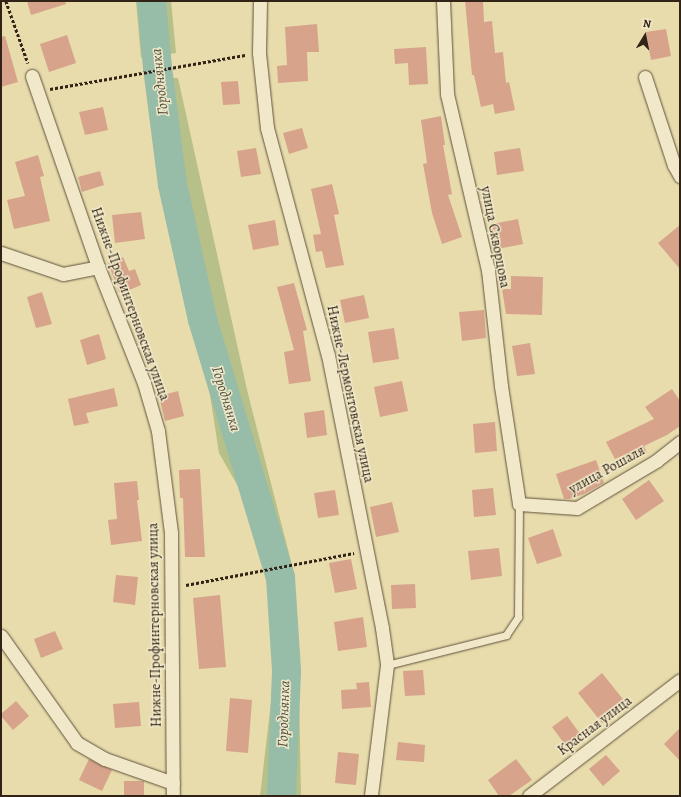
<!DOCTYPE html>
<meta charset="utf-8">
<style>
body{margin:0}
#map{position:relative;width:681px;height:797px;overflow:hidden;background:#e8dcac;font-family:Alegreya,serif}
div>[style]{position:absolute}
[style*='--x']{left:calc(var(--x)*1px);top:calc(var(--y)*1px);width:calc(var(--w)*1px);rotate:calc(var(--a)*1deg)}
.green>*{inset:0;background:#b7c088}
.river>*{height:29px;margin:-14.5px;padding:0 14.5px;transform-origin:14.5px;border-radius:14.5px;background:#97bca8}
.building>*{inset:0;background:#d7a38b}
.path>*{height:2.5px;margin-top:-1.25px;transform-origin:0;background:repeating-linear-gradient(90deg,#312315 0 3px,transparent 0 5px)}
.roads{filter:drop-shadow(0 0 1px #5f513b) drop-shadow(0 0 1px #5f513b)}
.service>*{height:7px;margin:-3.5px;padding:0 3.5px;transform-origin:3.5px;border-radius:3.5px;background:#f0e8c9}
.minor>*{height:13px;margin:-6.5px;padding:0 6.5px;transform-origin:6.5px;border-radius:6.5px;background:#f0e8c9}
span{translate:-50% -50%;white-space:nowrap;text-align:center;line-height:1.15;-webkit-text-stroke:3px #f0e8c9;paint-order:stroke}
.street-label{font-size:14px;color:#312315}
.water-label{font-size:15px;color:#505141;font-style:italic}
.frame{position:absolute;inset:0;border:2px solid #312315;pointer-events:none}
.north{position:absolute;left:625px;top:16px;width:40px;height:40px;-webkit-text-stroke:3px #f0e8c9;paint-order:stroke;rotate:10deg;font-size:11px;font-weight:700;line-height:16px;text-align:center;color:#312315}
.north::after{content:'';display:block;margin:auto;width:14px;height:18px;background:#312315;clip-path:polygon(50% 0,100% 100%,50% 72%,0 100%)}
</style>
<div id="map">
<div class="green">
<i style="clip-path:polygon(136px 1px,171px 1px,176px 53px,141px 58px)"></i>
<i style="clip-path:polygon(146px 78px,178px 78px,248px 394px,293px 569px,299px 689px,301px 796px,260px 796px,278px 642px,256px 518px,219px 453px,206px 369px)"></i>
</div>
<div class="river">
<i style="--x:151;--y:1;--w:66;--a:84.8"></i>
<i style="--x:157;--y:67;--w:118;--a:82.7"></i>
<i style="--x:172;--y:184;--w:138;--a:77.5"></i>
<i style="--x:202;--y:319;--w:270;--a:73.2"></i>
<i style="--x:280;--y:577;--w:94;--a:86.3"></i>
<i style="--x:286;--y:671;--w:125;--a:92.3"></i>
</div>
<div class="building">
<i style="clip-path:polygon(27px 1px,65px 1px,66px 4px,31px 15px)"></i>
<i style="clip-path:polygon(465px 1px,483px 1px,484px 22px,492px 21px,495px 53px,503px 52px,506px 83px,509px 82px,515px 110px,495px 114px,493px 104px,481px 107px,474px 75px,472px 75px)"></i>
<i style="clip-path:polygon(317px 24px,319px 52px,307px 52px,308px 81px,278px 83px,277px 66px,287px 65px,285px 27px)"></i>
<i style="clip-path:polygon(666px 29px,671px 56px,651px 60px,646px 32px)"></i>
<i style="clip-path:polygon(67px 35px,76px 63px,49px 72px,40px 44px)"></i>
<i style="clip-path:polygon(5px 36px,18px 82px,1px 87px,1px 37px)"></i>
<i style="clip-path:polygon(426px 47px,428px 84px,409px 85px,408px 63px,395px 64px,394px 49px)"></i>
<i style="clip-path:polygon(238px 81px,240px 104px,223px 105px,221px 82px)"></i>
<i style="clip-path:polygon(103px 107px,108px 130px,85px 135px,79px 112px)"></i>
<i style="clip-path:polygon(441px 116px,445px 145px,443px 145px,452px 194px,448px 195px,462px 237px,442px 244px,432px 213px,423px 164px,427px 163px,421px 120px)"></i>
<i style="clip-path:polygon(302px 128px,308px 148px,289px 154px,283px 133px)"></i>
<i style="clip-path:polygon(256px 148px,261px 174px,241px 177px,237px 151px)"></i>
<i style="clip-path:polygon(520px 148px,524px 171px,497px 175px,494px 152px)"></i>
<i style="clip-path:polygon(38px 155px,44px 176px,40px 177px,50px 221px,14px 229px,7px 200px,25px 196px,15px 162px)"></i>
<i style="clip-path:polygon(100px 171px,104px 185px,82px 192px,78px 177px)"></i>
<i style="clip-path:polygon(332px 184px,339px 214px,334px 215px,344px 265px,326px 268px,322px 251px,316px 252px,313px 235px,321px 234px,311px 189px)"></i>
<i style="clip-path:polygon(141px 212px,145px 239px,115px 243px,112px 215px)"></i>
<i style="clip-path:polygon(518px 219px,523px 244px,497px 249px,492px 224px)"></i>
<i style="clip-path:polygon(275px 220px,279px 245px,253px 250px,248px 225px)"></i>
<i style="clip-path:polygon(680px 225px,680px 269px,658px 243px)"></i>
<i style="clip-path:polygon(123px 257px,129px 271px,135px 269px,141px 285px,120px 294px,108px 263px)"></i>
<i style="clip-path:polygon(511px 276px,543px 277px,542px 315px,506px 314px,502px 289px,511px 289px)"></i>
<i style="clip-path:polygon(294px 283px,307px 330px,303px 331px,311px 381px,289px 384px,284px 352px,294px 350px,277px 287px)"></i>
<i style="clip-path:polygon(42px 292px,52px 324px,36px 328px,27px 297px)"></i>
<i style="clip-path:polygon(364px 295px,369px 318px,345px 323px,340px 300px)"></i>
<i style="clip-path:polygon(484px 310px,486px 338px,462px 341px,459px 312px)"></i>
<i style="clip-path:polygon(394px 328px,399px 359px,373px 363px,368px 332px)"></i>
<i style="clip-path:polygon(99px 334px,106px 359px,87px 365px,80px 340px)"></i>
<i style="clip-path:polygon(530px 343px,535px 374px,517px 376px,512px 346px)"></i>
<i style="clip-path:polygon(402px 381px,408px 411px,380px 417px,374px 387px)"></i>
<i style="clip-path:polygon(114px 388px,118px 406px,86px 413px,89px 423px,74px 426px,68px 399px)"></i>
<i style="clip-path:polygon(672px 389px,680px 401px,680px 426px,667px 435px,644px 446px,647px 453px,632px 460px,629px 453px,615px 459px,606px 442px,654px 419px,645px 407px)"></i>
<i style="clip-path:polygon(178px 391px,184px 416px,165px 421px,159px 396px)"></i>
<i style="clip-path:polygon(324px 410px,327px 435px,307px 438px,304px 413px)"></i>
<i style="clip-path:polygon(495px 422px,497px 451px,475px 453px,473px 424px)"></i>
<i style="clip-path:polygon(596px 460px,604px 483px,584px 494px,569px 499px,564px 499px,556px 474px)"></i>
<i style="clip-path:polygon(200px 469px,205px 557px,185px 557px,183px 498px,180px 498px,179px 470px)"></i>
<i style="clip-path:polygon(649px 480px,664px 501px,636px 520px,622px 499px)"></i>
<i style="clip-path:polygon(137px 481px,139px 500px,137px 500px,142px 541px,111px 545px,108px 520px,117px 519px,114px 483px)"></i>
<i style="clip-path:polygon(493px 488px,496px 515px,474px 517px,472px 490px)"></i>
<i style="clip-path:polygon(335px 490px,339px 515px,318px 518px,314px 493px)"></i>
<i style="clip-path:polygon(392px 502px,399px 532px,376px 537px,370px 507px)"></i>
<i style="clip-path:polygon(553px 529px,562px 556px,537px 564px,528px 538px)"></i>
<i style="clip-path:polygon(499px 548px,502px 576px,471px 580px,468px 551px)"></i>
<i style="clip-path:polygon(351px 559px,357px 589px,335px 593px,329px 563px)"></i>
<i style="clip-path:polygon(116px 575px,138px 577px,135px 605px,113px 602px)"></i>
<i style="clip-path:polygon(415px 584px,416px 608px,392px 609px,391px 585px)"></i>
<i style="clip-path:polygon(220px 595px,226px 667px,199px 669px,193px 598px)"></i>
<i style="clip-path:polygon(363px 617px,367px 647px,338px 651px,334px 622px)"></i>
<i style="clip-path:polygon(55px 631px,63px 649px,41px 658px,34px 639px)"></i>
<i style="clip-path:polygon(423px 670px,425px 695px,405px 696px,403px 671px)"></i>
<i style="clip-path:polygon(602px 673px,626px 703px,602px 723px,578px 693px)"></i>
<i style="clip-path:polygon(369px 682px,371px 707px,342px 709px,341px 690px,357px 689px,356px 683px)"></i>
<i style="clip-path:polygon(230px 698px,252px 700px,248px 753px,226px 751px)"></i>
<i style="clip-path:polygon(16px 701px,29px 716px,13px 730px,1px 716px,1px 714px)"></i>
<i style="clip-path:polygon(139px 702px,141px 726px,115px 728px,113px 704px)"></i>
<i style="clip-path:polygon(567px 716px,584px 739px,569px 750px,552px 727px)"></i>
<i style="clip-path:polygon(680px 728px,680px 761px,664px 744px)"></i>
<i style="clip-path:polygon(398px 742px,425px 745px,424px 762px,396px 760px)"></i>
<i style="clip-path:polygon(338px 752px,359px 754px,356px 785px,335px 783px)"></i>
<i style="clip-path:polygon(606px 755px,620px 771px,603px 786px,589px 769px)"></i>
<i style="clip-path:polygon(89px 759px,112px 770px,102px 791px,79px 780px)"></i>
<i style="clip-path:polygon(516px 759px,532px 780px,509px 796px,499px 796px,488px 780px)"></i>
<i style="clip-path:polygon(124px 781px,144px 781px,144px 796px,124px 796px)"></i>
</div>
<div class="path">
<i style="--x:6;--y:1;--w:66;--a:70.5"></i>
<i style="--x:50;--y:89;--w:198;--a:-9.9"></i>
<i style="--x:186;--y:585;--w:171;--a:-10.8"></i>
</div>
<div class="roads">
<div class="service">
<i style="--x:387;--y:665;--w:123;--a:-14.1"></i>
<i style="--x:506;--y:635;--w:22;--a:-56"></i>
<i style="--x:518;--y:617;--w:113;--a:-89.5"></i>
</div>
<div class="minor">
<i style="--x:260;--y:1;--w:52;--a:91.1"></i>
<i style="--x:259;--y:53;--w:75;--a:83.9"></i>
<i style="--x:267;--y:128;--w:235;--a:75"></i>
<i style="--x:328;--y:355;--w:278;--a:78.8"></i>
<i style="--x:382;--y:628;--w:37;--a:82"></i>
<i style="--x:387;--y:665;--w:132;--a:97"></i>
<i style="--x:443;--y:1;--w:93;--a:87.5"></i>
<i style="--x:447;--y:94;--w:181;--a:76.9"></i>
<i style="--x:488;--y:270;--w:117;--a:83.6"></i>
<i style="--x:501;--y:386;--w:119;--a:81.3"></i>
<i style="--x:519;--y:504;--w:58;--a:3.9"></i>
<i style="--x:577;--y:508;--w:92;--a:-30.7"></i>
<i style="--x:656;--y:461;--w:31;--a:-38"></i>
<i style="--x:32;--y:76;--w:202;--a:70.9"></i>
<i style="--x:98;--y:267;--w:125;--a:68.4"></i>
<i style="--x:144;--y:383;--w:50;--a:73.7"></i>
<i style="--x:158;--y:431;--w:103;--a:82.7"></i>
<i style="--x:171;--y:533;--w:263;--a:89.6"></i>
<i style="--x:645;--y:77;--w:93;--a:71.8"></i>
<i style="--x:674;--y:165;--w:13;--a:61"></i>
<i style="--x:1;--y:253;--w:65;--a:18.7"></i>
<i style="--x:63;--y:274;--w:36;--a:-11"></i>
<i style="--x:1;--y:636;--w:131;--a:54.6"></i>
<i style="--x:77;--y:743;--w:32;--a:30"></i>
<i style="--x:105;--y:759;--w:72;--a:19.4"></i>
<i style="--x:529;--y:796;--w:190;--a:-37.5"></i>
</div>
</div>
<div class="street-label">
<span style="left:495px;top:237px;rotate:79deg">улица Скворцова</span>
<span style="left:130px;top:304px;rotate:70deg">Нижне-Профинтерновская улица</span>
<span style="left:350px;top:394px;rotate:78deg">Нижне-Лермонтовская улица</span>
<span style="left:607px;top:470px;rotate:-29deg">улица Рошаля</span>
<span style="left:155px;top:625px;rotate:-91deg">Нижне-Профинтерновская улица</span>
<span style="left:595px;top:726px;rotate:-37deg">Красная улица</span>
</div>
<div class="water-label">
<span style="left:160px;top:82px;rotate:-96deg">Городнянка</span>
<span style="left:226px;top:399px;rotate:73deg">Городнянка</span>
<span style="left:284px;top:714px;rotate:-88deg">Городнянка</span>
</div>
<div class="frame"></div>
<div class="north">N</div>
</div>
